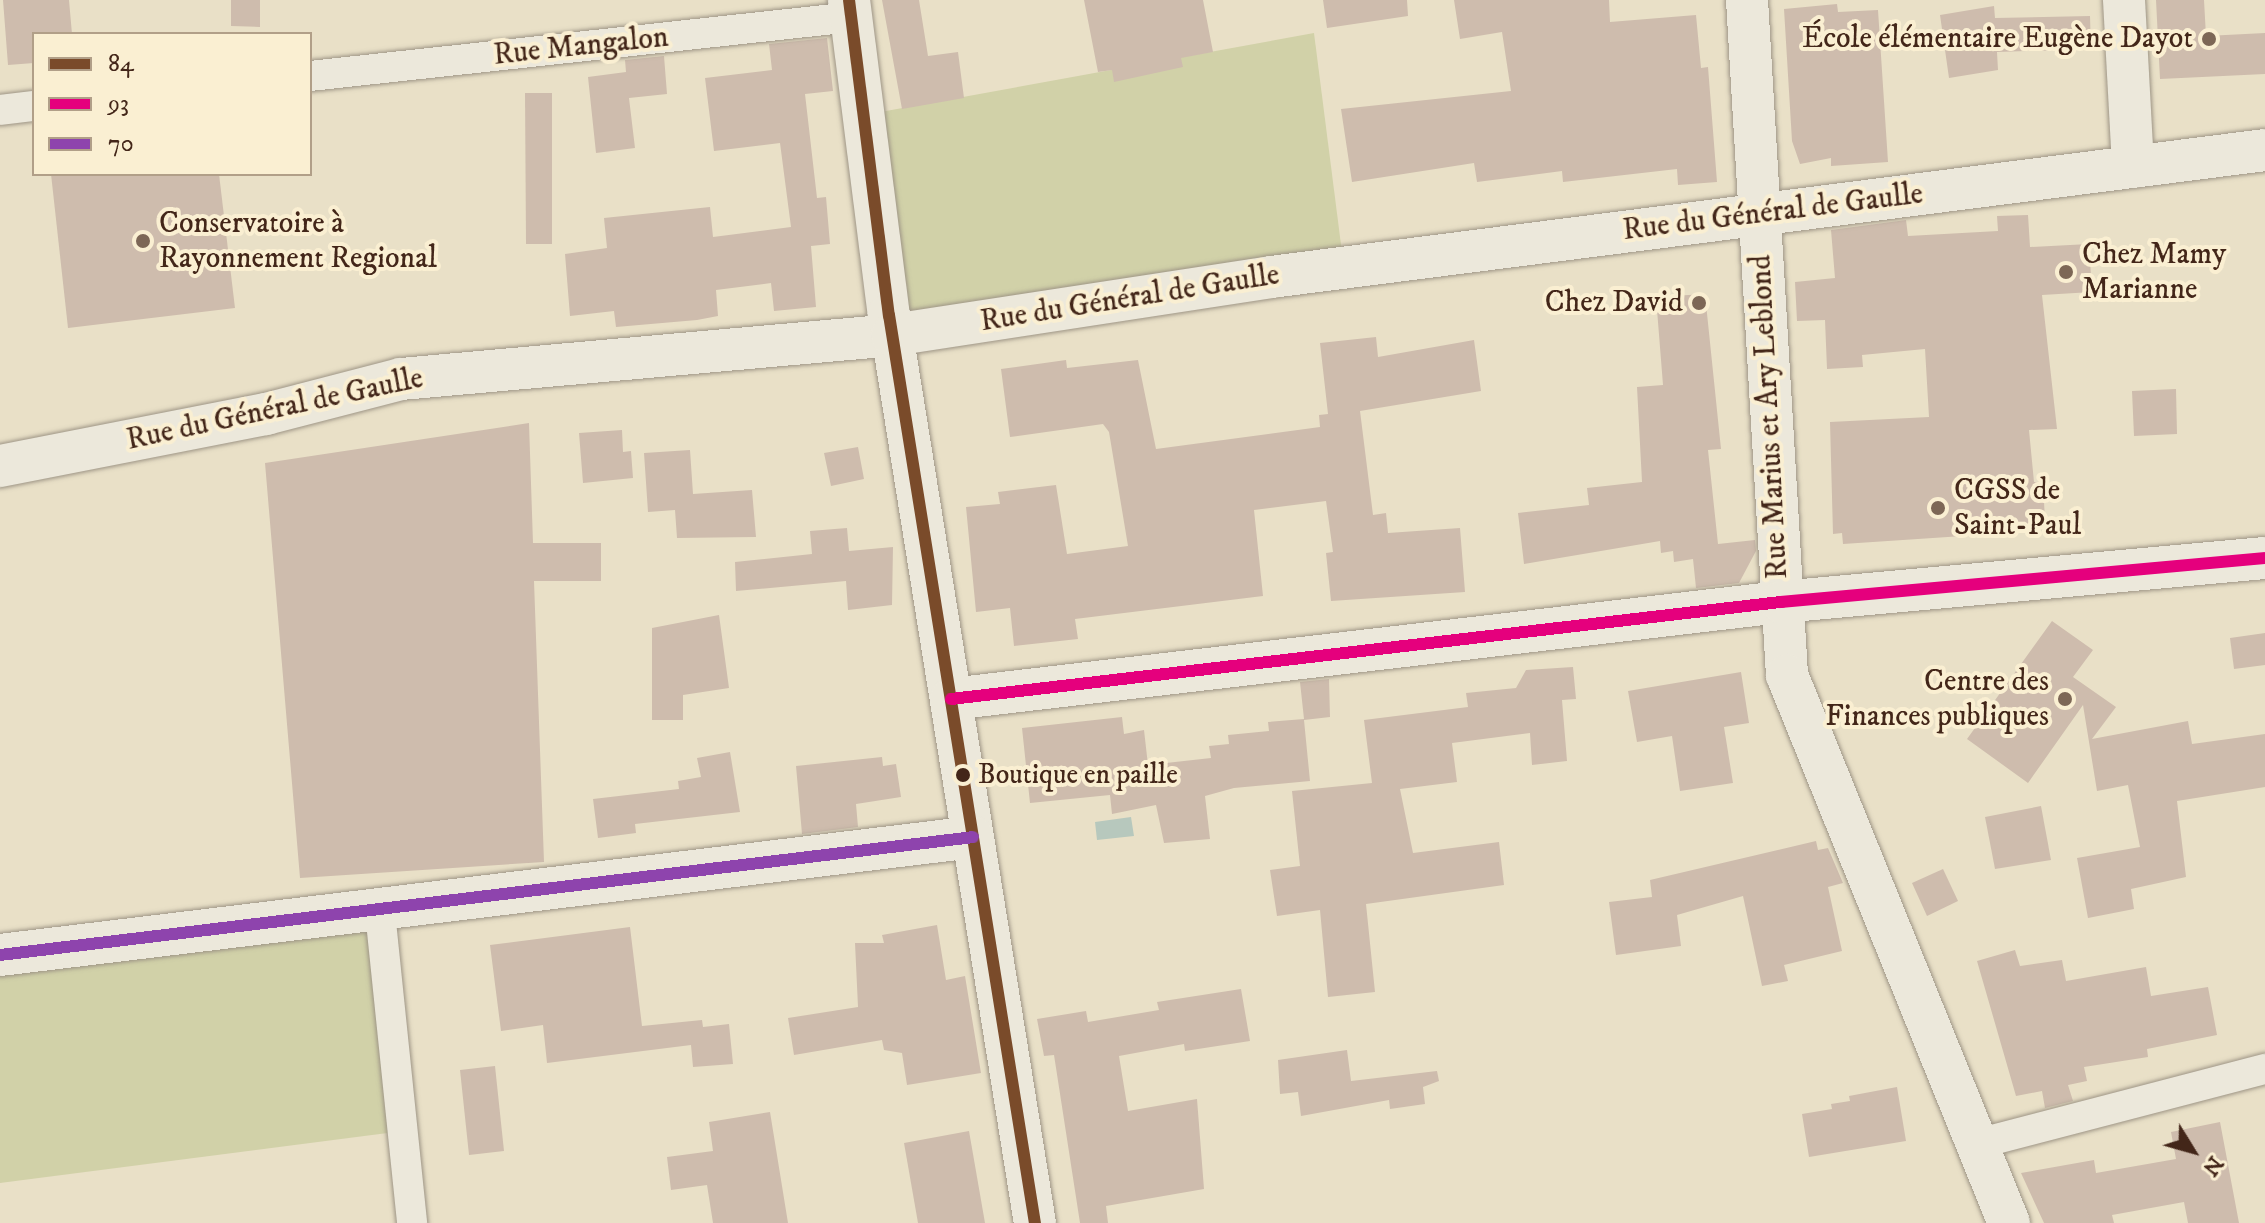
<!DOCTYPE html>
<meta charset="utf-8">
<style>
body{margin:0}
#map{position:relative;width:2265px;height:1223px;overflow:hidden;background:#e9e0c7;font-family:"IM FELL DW Pica",serif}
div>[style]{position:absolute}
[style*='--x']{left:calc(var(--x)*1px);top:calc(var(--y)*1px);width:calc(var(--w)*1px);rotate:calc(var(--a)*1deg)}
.green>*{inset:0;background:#d1d1a8}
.water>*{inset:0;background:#b7c8bd}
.building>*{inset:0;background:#cebcad}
.roads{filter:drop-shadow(0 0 2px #9e9586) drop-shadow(0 0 2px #9e9586)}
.street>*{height:30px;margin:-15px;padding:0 15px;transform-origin:15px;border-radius:15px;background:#ece8db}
.secondary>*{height:42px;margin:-21px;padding:0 21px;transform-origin:21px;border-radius:21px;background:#ece8db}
.bus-1>*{height:12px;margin:-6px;padding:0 6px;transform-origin:6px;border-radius:6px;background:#7a4b2a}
.bus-2>*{height:12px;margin:-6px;padding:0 6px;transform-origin:6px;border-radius:6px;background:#e5007d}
.bus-3>*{height:12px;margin:-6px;padding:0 6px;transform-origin:6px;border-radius:6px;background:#8e44ad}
.dots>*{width:22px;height:22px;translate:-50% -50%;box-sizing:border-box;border:4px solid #faefd2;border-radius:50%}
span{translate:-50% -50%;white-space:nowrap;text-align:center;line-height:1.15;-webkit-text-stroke:8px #faefd2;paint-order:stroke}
.bus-label{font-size:28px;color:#432619}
.left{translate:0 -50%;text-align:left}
.poi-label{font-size:30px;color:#432619}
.right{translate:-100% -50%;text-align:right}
.street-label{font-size:30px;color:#432619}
.legend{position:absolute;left:32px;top:32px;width:280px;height:144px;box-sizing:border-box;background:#faefd2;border:2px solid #b19f88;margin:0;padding:10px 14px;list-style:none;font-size:24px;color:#432619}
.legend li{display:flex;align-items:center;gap:16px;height:40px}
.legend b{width:40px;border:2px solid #b19f88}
.north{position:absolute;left:2153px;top:1111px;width:80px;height:80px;-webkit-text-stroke:6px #faefd2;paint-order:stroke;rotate:127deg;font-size:22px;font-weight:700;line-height:32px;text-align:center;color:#432619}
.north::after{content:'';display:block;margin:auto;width:28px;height:36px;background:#432619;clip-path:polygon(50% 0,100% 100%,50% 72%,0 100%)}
</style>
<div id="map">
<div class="green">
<i style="clip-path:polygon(1314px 33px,1344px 268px,892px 335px,864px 115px)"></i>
<i style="clip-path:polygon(380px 912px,403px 1131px,0 1183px,0 955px)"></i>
</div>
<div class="water">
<i style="clip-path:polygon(1131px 817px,1134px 836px,1097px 840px,1095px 822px)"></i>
</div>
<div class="building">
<i style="clip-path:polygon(3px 0,69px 0,72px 34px,34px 34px,34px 63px,8px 65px)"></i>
<i style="clip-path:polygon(231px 0,260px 0,260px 27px,231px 26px)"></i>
<i style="clip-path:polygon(882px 0,919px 0,928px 56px,958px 52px,964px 98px,902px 109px)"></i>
<i style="clip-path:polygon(1084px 0,1203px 0,1213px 52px,1181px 58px,1183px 67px,1114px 82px,1112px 70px,1098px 72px)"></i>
<i style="clip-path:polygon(1323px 0,1407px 0,1408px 16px,1327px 28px)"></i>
<i style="clip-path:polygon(1454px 0,1609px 0,1610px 22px,1696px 15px,1701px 68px,1708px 67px,1717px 182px,1678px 185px,1677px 169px,1563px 182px,1562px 171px,1477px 182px,1474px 163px,1352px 182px,1341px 109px,1511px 91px,1502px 32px,1460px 39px)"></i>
<i style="clip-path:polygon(2156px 0,2204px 0,2206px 36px,2265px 33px,2265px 74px,2160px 79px)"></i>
<i style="clip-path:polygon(1837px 4px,1838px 12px,1878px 10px,1888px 162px,1831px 166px,1831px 158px,1800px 164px,1792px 141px,1784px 9px)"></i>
<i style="clip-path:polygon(1994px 6px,1995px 18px,2090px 16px,2091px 49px,1997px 52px,1998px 70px,1949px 78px,1940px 15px)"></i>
<i style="clip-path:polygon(827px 38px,833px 91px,805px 94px,817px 198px,826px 197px,830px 244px,811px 246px,816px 307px,774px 311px,771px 283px,716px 290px,718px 316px,697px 320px,616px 327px,614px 311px,570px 316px,565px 254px,607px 248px,604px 218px,710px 207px,713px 237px,791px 227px,780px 143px,714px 151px,705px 78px,772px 70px,769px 44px)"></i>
<i style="clip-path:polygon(664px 56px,667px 94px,629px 98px,635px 148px,596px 153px,588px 77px,626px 72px,625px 60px)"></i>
<i style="clip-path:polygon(525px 93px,552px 93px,552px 244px,526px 244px)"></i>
<i style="clip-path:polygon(51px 174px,219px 174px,235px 308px,68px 328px)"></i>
<i style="clip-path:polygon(2028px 215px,2030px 247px,2089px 244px,2092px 292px,2042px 295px,2057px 429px,2029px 430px,2034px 482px,2043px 482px,2045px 521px,2035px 522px,2036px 531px,1843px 544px,1842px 533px,1833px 534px,1830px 422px,1929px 417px,1925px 349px,1862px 355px,1863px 367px,1827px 369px,1825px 320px,1797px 321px,1795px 282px,1835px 278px,1831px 230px,1906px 220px,1908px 236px,1998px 231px,1997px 216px)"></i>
<i style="clip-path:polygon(1705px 294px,1721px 449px,1708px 450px,1718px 544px,1755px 540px,1756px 551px,1739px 583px,1696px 588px,1693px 559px,1674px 562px,1673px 551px,1661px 553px,1660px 541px,1524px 564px,1518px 513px,1589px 505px,1587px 488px,1642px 482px,1637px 387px,1663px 385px,1656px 297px)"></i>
<i style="clip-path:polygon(1376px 337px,1378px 357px,1474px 340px,1481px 391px,1360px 411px,1373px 515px,1386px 513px,1388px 533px,1460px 528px,1465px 592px,1331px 601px,1326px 553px,1333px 552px,1326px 501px,1254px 510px,1263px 596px,1075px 619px,1078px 639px,1014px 646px,1010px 608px,976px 612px,966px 507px,1000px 504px,998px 492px,1056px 485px,1067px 554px,1128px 546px,1109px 432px,1103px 424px,1010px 437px,1001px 369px,1066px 360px,1067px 368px,1138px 360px,1156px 449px,1320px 427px,1319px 415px,1328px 414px,1320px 343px)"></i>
<i style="clip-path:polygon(2176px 389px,2177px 434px,2134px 436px,2132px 391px)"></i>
<i style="clip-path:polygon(529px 423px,533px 543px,601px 543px,601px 581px,534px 581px,544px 862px,300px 878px,265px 463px)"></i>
<i style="clip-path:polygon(622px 430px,623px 452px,631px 451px,633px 478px,583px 483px,579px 433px)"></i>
<i style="clip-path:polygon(858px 447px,864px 479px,831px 486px,824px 453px)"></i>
<i style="clip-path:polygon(690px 450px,693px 494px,752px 490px,756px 537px,677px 538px,675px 510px,648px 512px,644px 453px)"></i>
<i style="clip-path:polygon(847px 528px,849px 551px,893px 547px,892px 605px,848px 610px,846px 581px,736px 591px,735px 562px,812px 554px,810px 531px)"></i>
<i style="clip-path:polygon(719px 615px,729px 688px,683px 695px,683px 720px,652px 720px,652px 628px)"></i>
<i style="clip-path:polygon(2052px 621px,2093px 650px,2073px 677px,2116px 707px,2092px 739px,2188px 721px,2192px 744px,2265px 734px,2265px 787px,2177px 801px,2186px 877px,2131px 889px,2134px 909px,2088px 918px,2077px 858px,2140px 847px,2128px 785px,2097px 791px,2083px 705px,2028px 783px,1967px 739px)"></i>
<i style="clip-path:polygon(2265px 633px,2265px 665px,2234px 669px,2230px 638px)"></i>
<i style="clip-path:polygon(1573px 667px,1576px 699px,1562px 700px,1567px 761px,1532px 765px,1530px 733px,1452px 743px,1457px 782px,1400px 789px,1413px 853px,1499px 842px,1504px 885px,1366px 904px,1375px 992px,1328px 997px,1320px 910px,1277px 916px,1270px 870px,1300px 866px,1292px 791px,1372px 783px,1364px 720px,1468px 707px,1466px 693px,1516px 688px,1526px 670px)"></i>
<i style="clip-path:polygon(1741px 672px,1749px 723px,1724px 727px,1733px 783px,1680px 791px,1672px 736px,1637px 742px,1628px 691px)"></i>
<i style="clip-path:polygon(1329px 679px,1330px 717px,1304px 720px,1310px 781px,1234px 788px,1205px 796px,1210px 839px,1164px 843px,1156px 805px,1112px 814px,1110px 795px,1030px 803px,1022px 728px,1122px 717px,1124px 734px,1144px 730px,1148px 765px,1211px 758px,1209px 746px,1229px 744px,1228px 735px,1269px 731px,1268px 722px,1304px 719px,1300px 682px)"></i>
<i style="clip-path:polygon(730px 752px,740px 812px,635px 824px,636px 833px,598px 838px,593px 799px,679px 789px,678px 781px,701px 777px,697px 758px)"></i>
<i style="clip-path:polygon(882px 757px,883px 766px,896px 764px,901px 797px,856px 804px,858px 827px,802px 834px,796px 766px)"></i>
<i style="clip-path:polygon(2041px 806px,2051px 860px,1995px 869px,1985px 817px)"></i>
<i style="clip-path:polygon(1816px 841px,1818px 850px,1828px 848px,1843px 883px,1828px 887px,1842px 951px,1784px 965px,1788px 981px,1762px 986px,1743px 896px,1677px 915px,1681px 946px,1616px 955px,1609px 902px,1652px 897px,1650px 880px)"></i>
<i style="clip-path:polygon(1943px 869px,1958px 901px,1927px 916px,1912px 883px)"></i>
<i style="clip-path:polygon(937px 925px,946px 980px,965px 976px,981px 1073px,907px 1085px,902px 1053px,884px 1050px,882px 1040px,794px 1055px,788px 1018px,858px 1007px,855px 943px,884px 943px,882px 935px)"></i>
<i style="clip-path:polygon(630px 927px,642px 1026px,702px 1020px,703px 1027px,729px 1024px,733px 1064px,693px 1067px,691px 1045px,547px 1063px,543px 1025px,501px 1031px,490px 945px)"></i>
<i style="clip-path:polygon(2015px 950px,2020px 966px,2062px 960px,2066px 981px,2146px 967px,2151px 996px,2208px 987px,2217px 1035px,2147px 1049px,2148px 1057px,2084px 1067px,2087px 1081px,2068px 1085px,2073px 1101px,2045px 1108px,2042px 1091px,2016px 1096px,1977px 961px)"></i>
<i style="clip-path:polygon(1241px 989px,1250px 1041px,1185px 1051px,1184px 1044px,1119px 1056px,1128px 1111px,1197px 1099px,1204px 1189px,1106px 1206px,1108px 1223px,1080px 1223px,1054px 1055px,1044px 1056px,1037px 1019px,1086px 1011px,1088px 1022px,1159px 1010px,1157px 1002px)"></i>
<i style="clip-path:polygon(1347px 1050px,1351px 1081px,1437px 1071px,1439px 1081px,1423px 1087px,1425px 1104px,1390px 1109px,1389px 1100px,1301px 1116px,1298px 1092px,1280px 1094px,1278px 1060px)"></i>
<i style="clip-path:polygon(495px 1066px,504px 1151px,469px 1155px,460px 1070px)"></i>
<i style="clip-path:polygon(1897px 1087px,1906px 1141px,1809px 1157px,1802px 1114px,1832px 1109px,1831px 1104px,1850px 1101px,1849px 1096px)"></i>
<i style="clip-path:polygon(770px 1112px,788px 1223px,713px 1223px,707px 1185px,671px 1190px,667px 1157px,713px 1151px,709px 1122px)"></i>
<i style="clip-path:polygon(2220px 1122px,2239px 1223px,2188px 1223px,2184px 1202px,2112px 1215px,2114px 1223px,2044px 1223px,2021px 1173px,2094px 1160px,2096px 1173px,2176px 1159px,2171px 1132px)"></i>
<i style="clip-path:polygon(969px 1131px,985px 1223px,918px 1223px,904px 1143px)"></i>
</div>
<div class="roads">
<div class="street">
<i style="--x:310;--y:76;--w:545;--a:-6.21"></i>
<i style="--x:0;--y:110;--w:34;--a:-7"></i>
<i style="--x:380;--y:912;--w:313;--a:84.1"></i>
<i style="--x:1977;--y:1144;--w:298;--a:-14.6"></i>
</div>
<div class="secondary">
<i style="--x:849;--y:0;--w:318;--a:82.8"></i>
<i style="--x:889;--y:315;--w:920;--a:80.87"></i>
<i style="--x:1747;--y:0;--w:676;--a:86.61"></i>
<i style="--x:1787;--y:675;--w:591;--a:67.95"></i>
<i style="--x:2124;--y:0;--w:167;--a:86.9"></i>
<i style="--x:0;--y:466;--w:271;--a:-11.1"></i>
<i style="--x:266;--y:414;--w:139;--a:-14.5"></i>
<i style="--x:401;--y:379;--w:493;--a:-5.1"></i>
<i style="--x:892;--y:335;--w:383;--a:-8.7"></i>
<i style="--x:1271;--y:277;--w:1002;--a:-7.28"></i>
<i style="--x:951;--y:699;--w:836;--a:-6.67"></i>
<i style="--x:1781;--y:602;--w:486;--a:-5.2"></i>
<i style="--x:0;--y:955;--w:980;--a:-6.91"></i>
</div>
</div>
<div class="bus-1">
<i style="--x:849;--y:0;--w:318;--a:82.8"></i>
<i style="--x:889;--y:315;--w:920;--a:80.87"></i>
</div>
<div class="bus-2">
<i style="--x:951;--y:699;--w:836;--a:-6.67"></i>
<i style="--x:1781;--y:602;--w:486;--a:-5.2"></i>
</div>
<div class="bus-3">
<i style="--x:0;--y:955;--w:980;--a:-6.91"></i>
</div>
<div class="dots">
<i style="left:2209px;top:39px;background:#7d6756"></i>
<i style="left:143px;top:241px;background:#7d6756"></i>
<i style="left:2066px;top:272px;background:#7d6756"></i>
<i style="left:1699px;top:303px;background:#7d6756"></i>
<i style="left:1938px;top:508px;background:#7d6756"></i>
<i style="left:2065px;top:699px;background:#7d6756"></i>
<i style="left:963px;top:775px;background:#432619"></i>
</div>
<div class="bus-label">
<span class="left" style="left:978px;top:775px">Boutique en paille</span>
</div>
<div class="poi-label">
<span class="right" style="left:2193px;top:39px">École élémentaire Eugène Dayot</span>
<span class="left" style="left:159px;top:241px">Conservatoire à<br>Rayonnement Regional</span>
<span class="left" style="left:2082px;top:272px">Chez Mamy<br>Marianne</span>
<span class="right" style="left:1683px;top:303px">Chez David</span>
<span class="left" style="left:1954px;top:508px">CGSS de<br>Saint-Paul</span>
<span class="right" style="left:2049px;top:699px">Centre des<br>Finances publiques</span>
</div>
<div class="street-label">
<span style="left:581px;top:47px;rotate:-6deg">Rue Mangalon</span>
<span style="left:1773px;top:213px;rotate:-7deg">Rue du Général de Gaulle</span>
<span style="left:1130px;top:299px;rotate:-9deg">Rue du Général de Gaulle</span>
<span style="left:275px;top:410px;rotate:-12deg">Rue du Général de Gaulle</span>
<span style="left:1770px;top:417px;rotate:-93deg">Rue Marius et Ary Leblond</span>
</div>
<ul class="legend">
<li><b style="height:10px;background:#7a4b2a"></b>84</li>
<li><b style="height:10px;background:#e5007d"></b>93</li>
<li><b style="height:10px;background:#8e44ad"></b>70</li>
</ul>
<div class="north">N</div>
</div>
